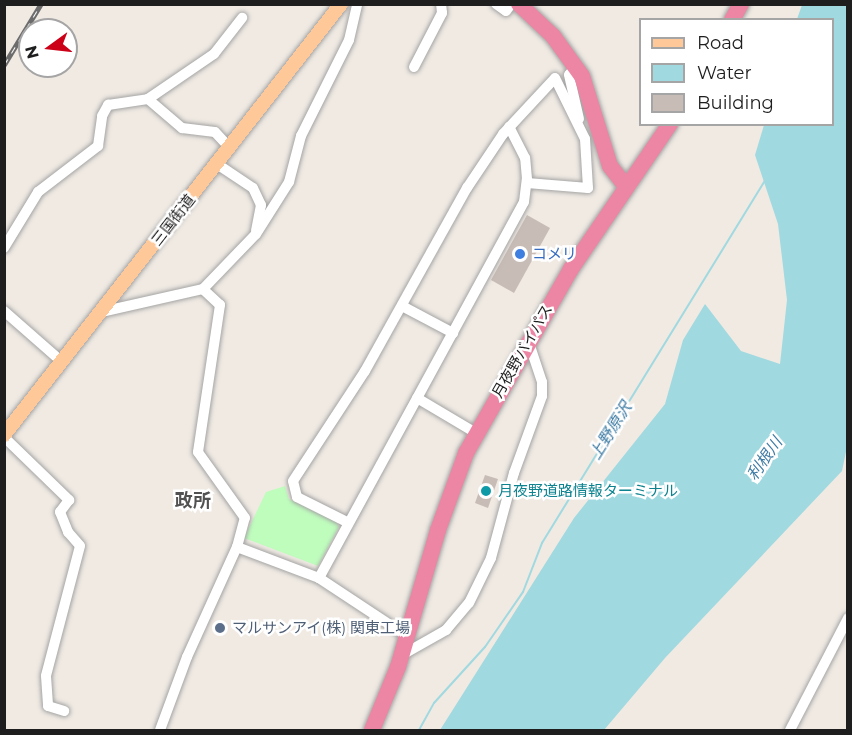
<!DOCTYPE html>
<meta charset="utf-8">
<style>
body{margin:0}
#map{position:relative;width:852px;height:735px;overflow:hidden;background:#f0eae3;font-family:Montserrat,"Noto Sans JP",sans-serif}
div>[style]{position:absolute}
[style*='--x']{left:calc(var(--x)*1px);top:calc(var(--y)*1px);width:calc(var(--w)*1px);rotate:calc(var(--a)*1deg)}
.park>*{inset:0;background:#bffdbd}
.water>*{inset:0;background:#a1d9e0}
.stream>*{height:2px;margin:-1px;padding:0 1px;transform-origin:1px;border-radius:1px;background:#a1d9e0}
.building>*{inset:0;background:#c8bcb6}
.roads{filter:drop-shadow(0 0 2px #a5a5a5) drop-shadow(0 0 2px #a5a5a5)}
.minor>*{height:10px;margin:-5px;padding:0 5px;transform-origin:5px;border-radius:5px;background:#fff}
.major>*{height:14px;margin:-7px;padding:0 7px;transform-origin:7px;border-radius:7px;background:#ffc899}
.highway>*{height:16px;margin:-8px;padding:0 8px;transform-origin:8px;border-radius:8px;background:#ec86a4}
.rail>*{height:4.5px;margin-top:-2.25px;transform-origin:0;background:repeating-linear-gradient(90deg,#fff 0 7px,#6c6c6c 0 14px);box-sizing:border-box;border-block:2px solid #6c6c6c}
.dots>*{width:16px;height:16px;translate:-50% -50%;box-sizing:border-box;border:3px solid #fff;border-radius:50%}
span{translate:-50% -50%;white-space:nowrap;text-align:center;line-height:1.15;-webkit-text-stroke:5px #fff;paint-order:stroke}
.street-label{font-size:15px;color:#1e1e1e}
.shop-label{font-size:15px;color:#366cbe}
.left{translate:0 -50%;text-align:left}
.culture-label{font-size:15px;color:#0d838f}
.service-label{font-size:15px;color:#4e5e75}
.water-label{font-size:16px;color:#3f7ca4;font-style:italic}
.quarter-label{font-size:18px;color:#515151;font-weight:700}
.frame{position:absolute;inset:0;border:6px solid #1e1e1e;pointer-events:none}
.legend{position:absolute;left:639px;top:18px;width:195px;height:108px;box-sizing:border-box;background:#fff;border:2px solid #a5a5a5;margin:0;padding:8px 10px;list-style:none;font-size:18px;color:#1e1e1e}
.legend li{display:flex;align-items:center;gap:12px;height:30px}
.legend b{width:30px;border:2px solid #a5a5a5}
.north{position:absolute;left:18px;top:18px;width:60px;height:60px;box-sizing:border-box;background:#fff;border:2px solid #a5a5a5;border-radius:50%;rotate:255deg;font-size:16px;font-weight:700;line-height:24px;text-align:center;color:#1e1e1e}
.north::after{content:'';display:block;margin:auto;width:21px;height:27px;background:#cc0017;clip-path:polygon(50% 0,100% 100%,50% 72%,0 100%)}
</style>
<div id="map">
<div class="park">
<i style="clip-path:polygon(285px 486px,289px 499px,336px 522px,339px 527px,318px 566px,244px 538px,266px 492px)"></i>
</div>
<div class="water">
<i style="clip-path:polygon(802px 5px,847px 5px,848px 442px,842px 471px,665px 658px,604px 730px,440px 730px,574px 518px,665px 404px,683px 340px,705px 304px,741px 351px,780px 364px,787px 300px,778px 224px,755px 155px,764px 125px,832px 124px,832px 20px,797px 19px)"></i>
</div>
<div class="stream">
<i style="--x:419;--y:730;--w:31;--a:-61"></i>
<i style="--x:434;--y:703;--w:76;--a:-47.7"></i>
<i style="--x:485;--y:647;--w:67;--a:-55.4"></i>
<i style="--x:523;--y:592;--w:53;--a:-68.8"></i>
<i style="--x:542;--y:543;--w:425;--a:-58.4"></i>
</div>
<div class="building">
<i style="clip-path:polygon(527px 215px,550px 228px,514px 293px,491px 280px)"></i>
<i style="clip-path:polygon(485px 475px,498px 479px,488px 508px,475px 503px)"></i>
</div>
<div class="roads">
<div class="minor">
<i style="--x:496;--y:4;--w:12;--a:35"></i>
<i style="--x:506;--y:11;--w:9;--a:-54"></i>
<i style="--x:576;--y:66;--w:11;--a:128"></i>
<i style="--x:569;--y:75;--w:45;--a:77.2"></i>
<i style="--x:414;--y:67;--w:61;--a:-62.6"></i>
<i style="--x:442;--y:13;--w:9;--a:-96"></i>
<i style="--x:148;--y:99;--w:45;--a:40.5"></i>
<i style="--x:182;--y:128;--w:33;--a:7"></i>
<i style="--x:215;--y:132;--w:22;--a:47"></i>
<i style="--x:217;--y:164;--w:43;--a:33.7"></i>
<i style="--x:253;--y:188;--w:19;--a:65"></i>
<i style="--x:261;--y:205;--w:26;--a:101"></i>
<i style="--x:4;--y:248;--w:66;--a:-58.7"></i>
<i style="--x:38;--y:192;--w:76;--a:-37.5"></i>
<i style="--x:98;--y:146;--w:30;--a:-82"></i>
<i style="--x:102;--y:116;--w:13;--a:-61"></i>
<i style="--x:108;--y:105;--w:40;--a:-8.5"></i>
<i style="--x:148;--y:99;--w:80;--a:-34.3"></i>
<i style="--x:214;--y:54;--w:46;--a:-52.1"></i>
<i style="--x:402;--y:306;--w:58;--a:27.9"></i>
<i style="--x:4;--y:311;--w:77;--a:41.3"></i>
<i style="--x:101;--y:312;--w:105;--a:-12.7"></i>
<i style="--x:203;--y:289;--w:76;--a:-46.1"></i>
<i style="--x:256;--y:234;--w:62;--a:-57.6"></i>
<i style="--x:289;--y:182;--w:48;--a:-75.4"></i>
<i style="--x:301;--y:136;--w:107;--a:-63.4"></i>
<i style="--x:349;--y:40;--w:37;--a:-77"></i>
<i style="--x:417;--y:398;--w:69;--a:30.7"></i>
<i style="--x:4;--y:437;--w:91;--a:44.1"></i>
<i style="--x:69;--y:500;--w:15;--a:127"></i>
<i style="--x:60;--y:512;--w:22;--a:68"></i>
<i style="--x:68;--y:532;--w:18;--a:49"></i>
<i style="--x:80;--y:546;--w:134;--a:104.7"></i>
<i style="--x:46;--y:676;--w:30;--a:86"></i>
<i style="--x:48;--y:706;--w:17;--a:17"></i>
<i style="--x:347;--y:522;--w:56;--a:-153.4"></i>
<i style="--x:297;--y:497;--w:16;--a:-104"></i>
<i style="--x:293;--y:481;--w:131;--a:-56.8"></i>
<i style="--x:365;--y:371;--w:210;--a:-60.9"></i>
<i style="--x:467;--y:188;--w:65;--a:-56.3"></i>
<i style="--x:503;--y:134;--w:76;--a:-47.1"></i>
<i style="--x:555;--y:78;--w:68;--a:63.8"></i>
<i style="--x:585;--y:139;--w:49;--a:86.5"></i>
<i style="--x:588;--y:188;--w:61;--a:-175.3"></i>
<i style="--x:237;--y:547;--w:88;--a:20.7"></i>
<i style="--x:319;--y:578;--w:105;--a:33.4"></i>
<i style="--x:319;--y:578;--w:428;--a:-61.4"></i>
<i style="--x:524;--y:202;--w:23;--a:-83"></i>
<i style="--x:527;--y:179;--w:21;--a:-95"></i>
<i style="--x:525;--y:158;--w:35;--a:-117"></i>
<i style="--x:402;--y:655;--w:51;--a:-29.6"></i>
<i style="--x:446;--y:630;--w:35;--a:-50"></i>
<i style="--x:469;--y:603;--w:50;--a:-63.9"></i>
<i style="--x:491;--y:558;--w:88;--a:-74.9"></i>
<i style="--x:514;--y:473;--w:82;--a:-70"></i>
<i style="--x:542;--y:396;--w:14;--a:-90"></i>
<i style="--x:542;--y:382;--w:44;--a:-108.4"></i>
<i style="--x:160;--y:730;--w:78;--a:-69.7"></i>
<i style="--x:187;--y:657;--w:121;--a:-65.6"></i>
<i style="--x:237;--y:547;--w:30;--a:-75"></i>
<i style="--x:245;--y:518;--w:81;--a:-125.5"></i>
<i style="--x:198;--y:452;--w:149;--a:-81.5"></i>
<i style="--x:220;--y:305;--w:23;--a:-137"></i>
<i style="--x:790;--y:730;--w:126;--a:-62.6"></i>
</div>
<div class="major">
<i style="--x:4;--y:435;--w:547;--a:-51.98"></i>
</div>
<div class="highway">
<i style="--x:519;--y:4;--w:47;--a:43.3"></i>
<i style="--x:553;--y:36;--w:49;--a:54.1"></i>
<i style="--x:582;--y:76;--w:94;--a:72.7"></i>
<i style="--x:610;--y:166;--w:24;--a:52"></i>
<i style="--x:732;--y:20;--w:18;--a:-61"></i>
<i style="--x:372;--y:730;--w:68;--a:-67.6"></i>
<i style="--x:398;--y:667;--w:143;--a:-73.7"></i>
<i style="--x:438;--y:530;--w:82;--a:-70"></i>
<i style="--x:466;--y:453;--w:212;--a:-60.3"></i>
<i style="--x:571;--y:269;--w:176;--a:-55.7"></i>
</div>
</div>
<div class="rail">
<i style="--x:4;--y:65;--w:71;--a:-58.8"></i>
</div>
<div class="dots">
<i style="left:520px;top:254px;background:#3f7fe0"></i>
<i style="left:486px;top:491px;background:#0f9aa8"></i>
<i style="left:220px;top:628px;background:#5c6f8a"></i>
</div>
<div class="street-label">
<span style="left:173px;top:220px;rotate:-52deg">三国街道</span>
<span style="left:522px;top:351px;rotate:-60deg">月夜野バイパス</span>
</div>
<div class="shop-label">
<span class="left" style="left:532px;top:254px">コメリ</span>
</div>
<div class="culture-label">
<span class="left" style="left:498px;top:491px">月夜野道路情報ターミナル</span>
</div>
<div class="service-label">
<span class="left" style="left:232px;top:628px">マルサンアイ(株) 関東工場</span>
</div>
<div class="water-label">
<span style="left:611px;top:431px;rotate:-58deg">上野原沢</span>
<span style="left:765px;top:459px;rotate:-55deg">利根川</span>
</div>
<div class="quarter-label">
<span style="left:193px;top:501px">政所</span>
</div>
<div class="frame"></div>
<ul class="legend">
<li><b style="height:8px;background:#ffc899"></b>Road</li>
<li><b style="height:16px;background:#a1d9e0"></b>Water</li>
<li><b style="height:16px;background:#c8bcb6"></b>Building</li>
</ul>
<div class="north">N</div>
</div>
